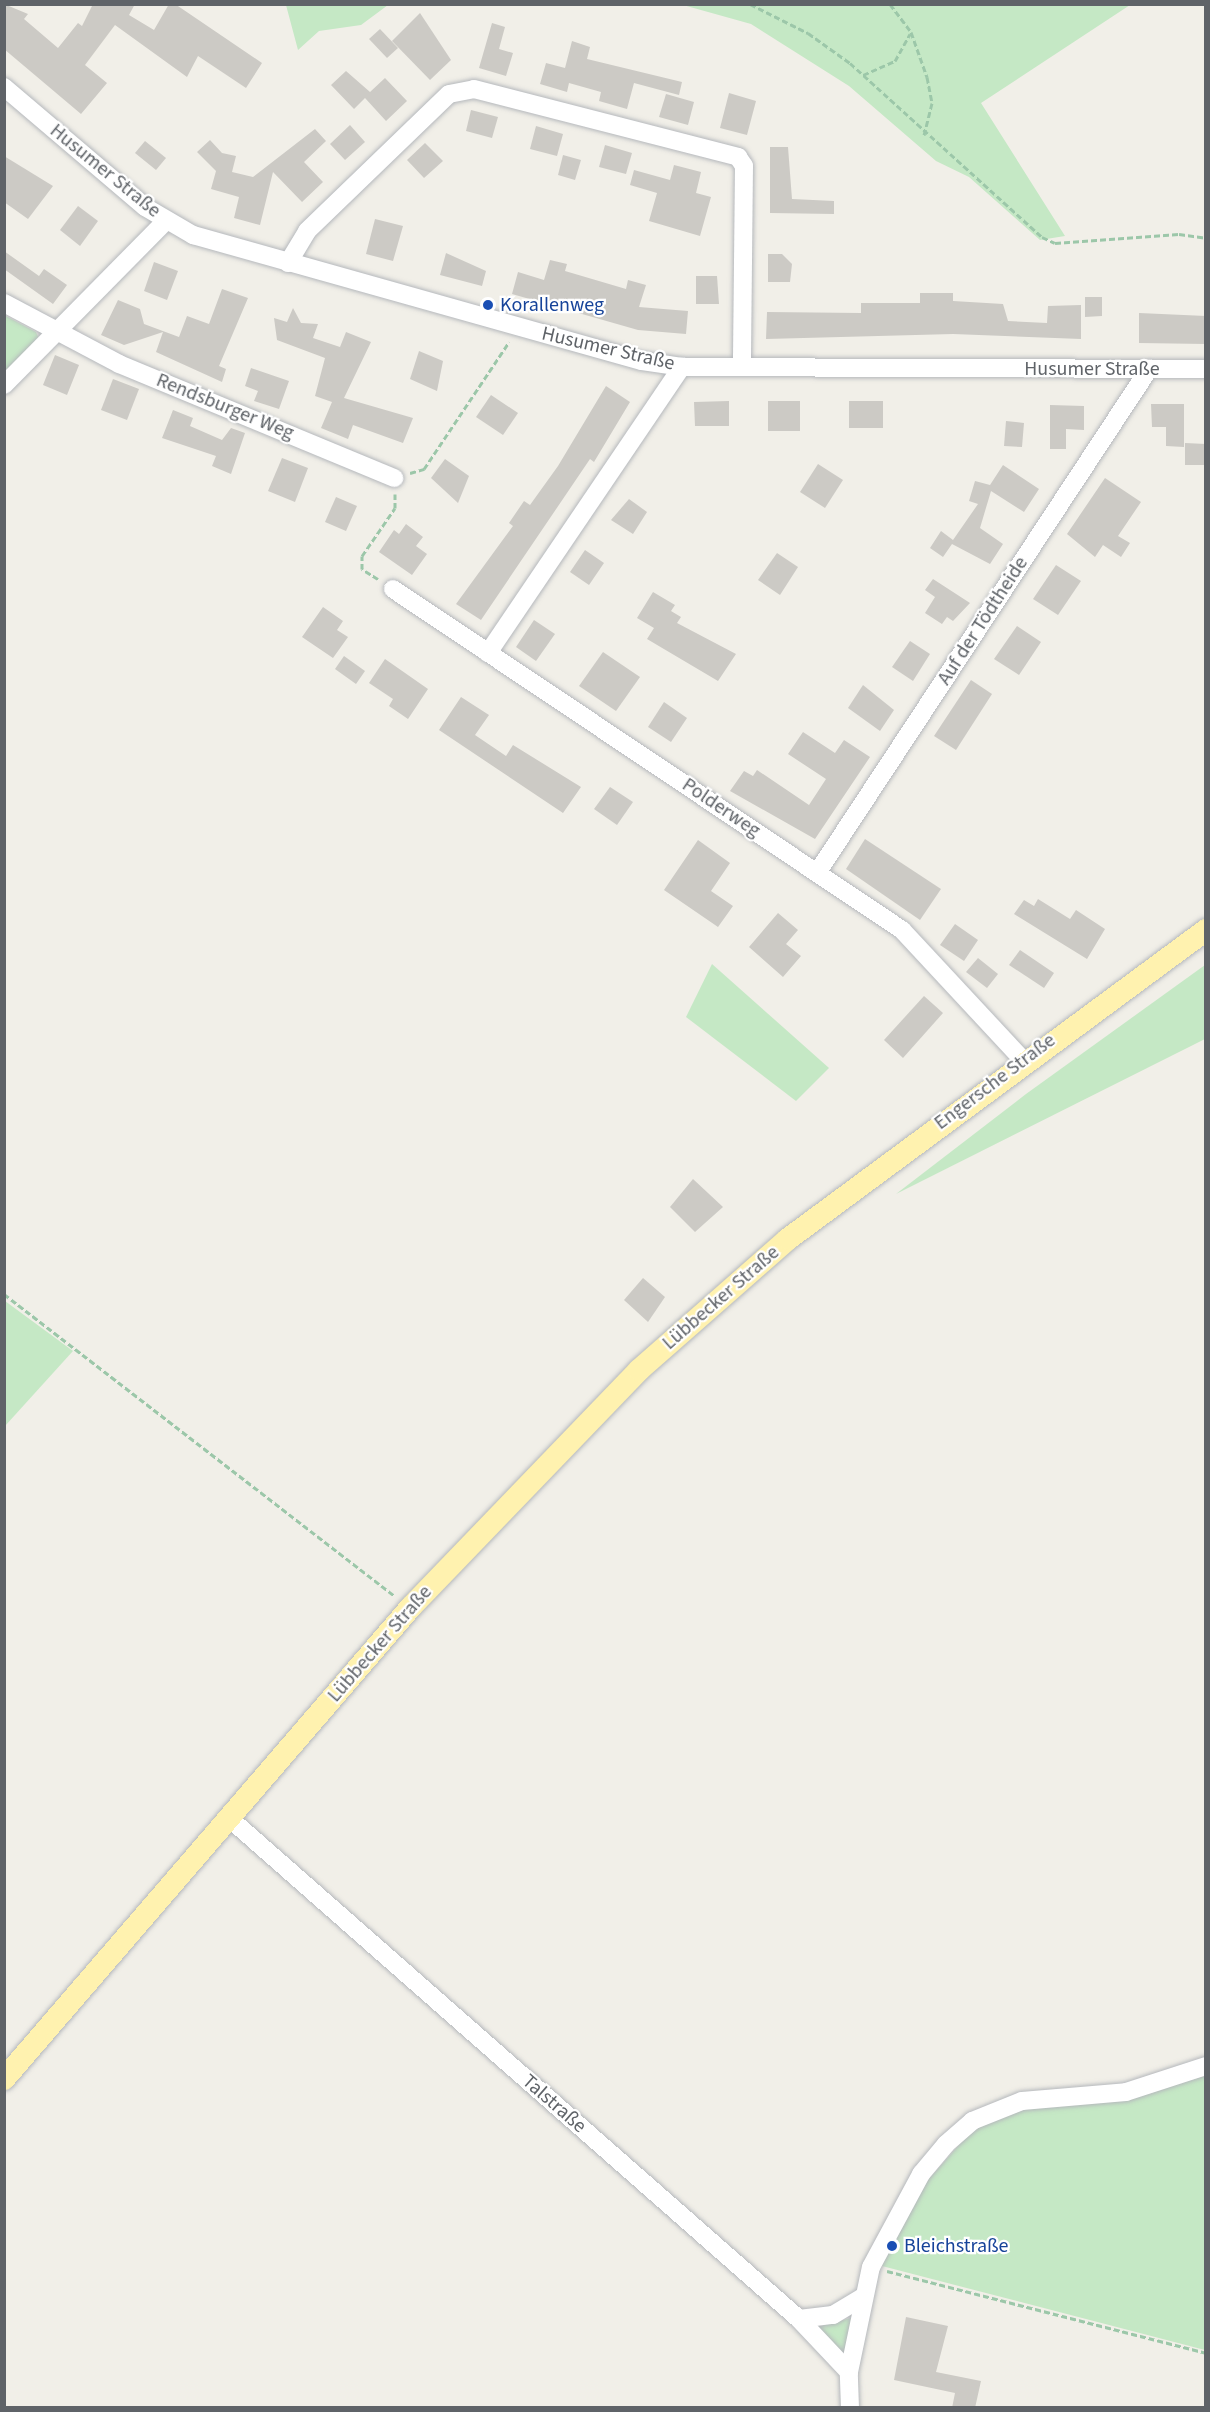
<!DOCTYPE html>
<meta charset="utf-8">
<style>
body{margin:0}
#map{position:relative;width:1210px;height:2412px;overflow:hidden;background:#f1efe8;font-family:"Source Sans 3",sans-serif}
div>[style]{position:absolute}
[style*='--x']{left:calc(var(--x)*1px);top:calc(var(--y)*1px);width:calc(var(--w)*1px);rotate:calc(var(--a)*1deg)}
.green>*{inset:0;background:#c5e8c5}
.building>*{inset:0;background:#cccac5}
.path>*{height:3px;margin-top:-1.5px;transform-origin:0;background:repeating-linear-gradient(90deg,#9cc7a9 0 6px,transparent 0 9px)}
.roads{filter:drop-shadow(0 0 2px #b5b8bc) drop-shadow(0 0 2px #b5b8bc)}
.minor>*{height:18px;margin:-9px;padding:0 9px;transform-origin:9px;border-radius:9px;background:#fff}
.major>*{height:22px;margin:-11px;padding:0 11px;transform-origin:11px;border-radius:11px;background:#fff2af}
.dots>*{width:16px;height:16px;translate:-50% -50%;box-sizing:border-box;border:3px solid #fff;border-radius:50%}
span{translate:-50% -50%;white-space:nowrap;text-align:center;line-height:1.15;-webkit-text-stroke:4.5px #fff;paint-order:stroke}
.street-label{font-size:20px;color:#5f6368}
.transit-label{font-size:20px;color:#164399}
.left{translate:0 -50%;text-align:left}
.frame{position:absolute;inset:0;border:6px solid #5f6368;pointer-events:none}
</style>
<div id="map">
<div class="green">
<i style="clip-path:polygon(286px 5px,286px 4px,388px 5px,361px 25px,319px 31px,298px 50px)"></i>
<i style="clip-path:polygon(683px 5px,1130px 5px,981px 103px,1065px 236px,1040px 240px,969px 177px,936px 161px,849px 86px,751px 24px)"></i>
<i style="clip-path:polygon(4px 315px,36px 332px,40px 341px,4px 377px)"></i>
<i style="clip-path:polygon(712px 964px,829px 1068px,796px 1101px,686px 1017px)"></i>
<i style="clip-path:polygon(1205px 965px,1205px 1039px,896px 1194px,1026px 1094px)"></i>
<i style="clip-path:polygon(5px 1301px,73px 1351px,5px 1426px)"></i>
<i style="clip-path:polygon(1205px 2076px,1205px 2350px,882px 2266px,920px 2189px,974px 2128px,1027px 2106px,1117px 2100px)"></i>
<i style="clip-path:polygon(851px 2318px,847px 2358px,817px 2327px)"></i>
</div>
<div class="building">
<i style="clip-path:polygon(4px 4px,28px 14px,24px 19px,58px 48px,78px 23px,82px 26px,93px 4px,135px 4px,129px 15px,154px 30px,169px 4px,175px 4px,262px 63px,246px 88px,198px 56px,187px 77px,115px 25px,85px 65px,107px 83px,81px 114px,4px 49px)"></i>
<i style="clip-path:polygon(420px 13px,451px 60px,430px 80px,392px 41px)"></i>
<i style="clip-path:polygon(492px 23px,505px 27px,499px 49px,513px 53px,506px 76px,479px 68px)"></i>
<i style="clip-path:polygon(380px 29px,398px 48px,387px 58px,369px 39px)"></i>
<i style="clip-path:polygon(572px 41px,590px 47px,587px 59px,682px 82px,679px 95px,634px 83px,627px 109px,599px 101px,601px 92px,569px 83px,567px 92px,540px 84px,546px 63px,565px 68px)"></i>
<i style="clip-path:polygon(346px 71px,370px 92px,385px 78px,407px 101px,386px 121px,365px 98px,354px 109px,331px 85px)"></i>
<i style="clip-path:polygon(729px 93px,756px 101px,747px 135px,720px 128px)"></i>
<i style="clip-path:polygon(666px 94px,694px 102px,688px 125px,659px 117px)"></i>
<i style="clip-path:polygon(471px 110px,498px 117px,492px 138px,466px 131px)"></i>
<i style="clip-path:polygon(350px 125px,365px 142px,345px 160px,330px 144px)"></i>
<i style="clip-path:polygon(536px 126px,563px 134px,557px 156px,530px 149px)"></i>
<i style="clip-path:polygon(315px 129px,326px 141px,304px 162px,323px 182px,302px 202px,273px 172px,260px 225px,234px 218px,239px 197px,211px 189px,216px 171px,197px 152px,210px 140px,222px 153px,236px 156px,232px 172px,253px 177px)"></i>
<i style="clip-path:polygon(145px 141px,166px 158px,156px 170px,135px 153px)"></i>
<i style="clip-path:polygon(425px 143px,443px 161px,424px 178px,407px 160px)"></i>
<i style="clip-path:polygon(605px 145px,632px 153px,626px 174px,599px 167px)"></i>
<i style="clip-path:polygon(770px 147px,788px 147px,792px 199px,834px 201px,834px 214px,770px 213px)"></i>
<i style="clip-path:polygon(563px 155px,581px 160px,575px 180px,558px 175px)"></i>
<i style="clip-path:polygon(4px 156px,53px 186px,28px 219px,4px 202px)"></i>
<i style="clip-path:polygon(674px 165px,701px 172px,696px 193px,711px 197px,700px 236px,649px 221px,657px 193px,630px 185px,634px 170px,670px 180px)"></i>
<i style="clip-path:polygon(78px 206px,98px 221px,80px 246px,60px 230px)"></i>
<i style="clip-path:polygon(375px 219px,403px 226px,393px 261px,366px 254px)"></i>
<i style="clip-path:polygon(4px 251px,39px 276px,44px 269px,67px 285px,53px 304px,4px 269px)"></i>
<i style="clip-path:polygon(446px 253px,486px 271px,482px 286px,440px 275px)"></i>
<i style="clip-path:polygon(768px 254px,782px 254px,792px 264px,790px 282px,768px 282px)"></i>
<i style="clip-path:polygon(550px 260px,567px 264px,565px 271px,626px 289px,628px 280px,646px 285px,639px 307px,688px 311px,686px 334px,638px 330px,512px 294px,518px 272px,544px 280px)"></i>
<i style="clip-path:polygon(154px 262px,178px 271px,167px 300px,144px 291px)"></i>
<i style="clip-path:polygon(696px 276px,717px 276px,719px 304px,696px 304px)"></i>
<i style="clip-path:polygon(222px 289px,248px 298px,219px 366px,226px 369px,222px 382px,156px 352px,163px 332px,124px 345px,101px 335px,118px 300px,140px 309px,144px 324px,179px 337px,187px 316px,209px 324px)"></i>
<i style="clip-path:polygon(920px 293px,953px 293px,953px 301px,1003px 304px,1008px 321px,1047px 323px,1048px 306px,1081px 305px,1081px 339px,953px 334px,766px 339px,767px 312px,861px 313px,861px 303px,920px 303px)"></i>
<i style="clip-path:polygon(1085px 297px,1102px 297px,1102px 316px,1085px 317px)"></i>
<i style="clip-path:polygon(293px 308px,301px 323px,318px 324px,313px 338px,340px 347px,346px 332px,371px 342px,344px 398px,413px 418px,403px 443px,353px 425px,348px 439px,321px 428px,332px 402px,315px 396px,325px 358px,277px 340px,274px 318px,287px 322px)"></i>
<i style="clip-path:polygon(1139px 313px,1206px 316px,1206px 344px,1139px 343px)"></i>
<i style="clip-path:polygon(419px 351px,443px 361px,437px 391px,410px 379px)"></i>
<i style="clip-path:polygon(55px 355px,79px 365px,67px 395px,43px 385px)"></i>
<i style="clip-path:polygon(251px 368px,289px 381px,279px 409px,254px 401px,258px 391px,245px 386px)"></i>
<i style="clip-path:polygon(113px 379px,139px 389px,127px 420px,101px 410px)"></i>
<i style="clip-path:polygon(606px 386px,630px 402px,594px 462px,590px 459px,481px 620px,456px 604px,513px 526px,509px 523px,524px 501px,530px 505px,558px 466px)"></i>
<i style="clip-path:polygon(491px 395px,518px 413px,503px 435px,476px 417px)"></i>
<i style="clip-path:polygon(729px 401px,729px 426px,695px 426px,694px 402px)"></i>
<i style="clip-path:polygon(768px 401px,800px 401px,800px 431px,768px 431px)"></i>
<i style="clip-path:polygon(849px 401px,883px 401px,883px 428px,849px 428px)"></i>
<i style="clip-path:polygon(1151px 404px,1184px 404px,1184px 447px,1166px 446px,1166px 427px,1152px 427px)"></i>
<i style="clip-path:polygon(1050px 405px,1084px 406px,1084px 430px,1066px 429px,1066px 449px,1050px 449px)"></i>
<i style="clip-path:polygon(173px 410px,193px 418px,190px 426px,222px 440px,231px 428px,245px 433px,231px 474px,212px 466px,216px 456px,162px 438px)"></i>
<i style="clip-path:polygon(1006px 421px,1024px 423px,1022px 447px,1004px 446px)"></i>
<i style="clip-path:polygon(1185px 443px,1206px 444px,1206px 465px,1185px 465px)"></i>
<i style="clip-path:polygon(282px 458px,308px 468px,295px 502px,268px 491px)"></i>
<i style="clip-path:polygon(445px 459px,469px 476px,458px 503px,431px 478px)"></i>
<i style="clip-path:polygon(818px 464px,843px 480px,825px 508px,800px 492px)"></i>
<i style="clip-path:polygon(1003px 465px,1039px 489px,1024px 512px,991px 491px,980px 528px,1003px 544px,990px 564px,952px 544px,943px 557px,930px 548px,941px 531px,953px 540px,978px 504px,969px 501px,975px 481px,990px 485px)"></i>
<i style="clip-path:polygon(1105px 478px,1141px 502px,1118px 536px,1130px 543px,1121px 557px,1103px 545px,1095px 557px,1067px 534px)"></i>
<i style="clip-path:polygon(336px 497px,357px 506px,346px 531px,325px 522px)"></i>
<i style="clip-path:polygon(629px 499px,647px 512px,633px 534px,611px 520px)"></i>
<i style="clip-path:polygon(406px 524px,423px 537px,416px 546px,427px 554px,412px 575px,379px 552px,394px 530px,399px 534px)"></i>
<i style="clip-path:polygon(585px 550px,604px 563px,589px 585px,570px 572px)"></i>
<i style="clip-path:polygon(777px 553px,798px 567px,780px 595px,758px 580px)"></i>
<i style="clip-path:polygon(1056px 565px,1081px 581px,1058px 615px,1033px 599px)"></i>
<i style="clip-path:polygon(933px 579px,970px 603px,953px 621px,947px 617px,942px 624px,925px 613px,935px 597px,925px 590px)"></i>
<i style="clip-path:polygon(653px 592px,675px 605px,671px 611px,681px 617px,677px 623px,736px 654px,718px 681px,647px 639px,654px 628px,637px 618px)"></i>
<i style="clip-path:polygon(323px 607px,343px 621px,337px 630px,348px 637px,333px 658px,302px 637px)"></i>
<i style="clip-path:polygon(534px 620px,555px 634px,536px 661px,516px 647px)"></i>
<i style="clip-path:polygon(1017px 626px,1041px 642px,1019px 675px,994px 659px)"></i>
<i style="clip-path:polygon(910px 641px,930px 654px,913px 681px,892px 667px)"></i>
<i style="clip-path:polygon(603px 652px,640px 677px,616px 711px,579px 686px)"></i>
<i style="clip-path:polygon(344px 656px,365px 671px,356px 684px,335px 669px)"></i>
<i style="clip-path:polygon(385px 659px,428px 689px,408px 719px,389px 706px,393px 699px,369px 683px)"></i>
<i style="clip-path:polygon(971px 680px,992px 694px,956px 750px,934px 736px)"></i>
<i style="clip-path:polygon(863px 685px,894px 710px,880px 731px,848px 708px)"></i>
<i style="clip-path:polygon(461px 697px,489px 715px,475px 735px,506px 756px,513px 745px,581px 787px,563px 813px,439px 730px)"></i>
<i style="clip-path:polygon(664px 702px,687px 718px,671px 742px,648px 727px)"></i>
<i style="clip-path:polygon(803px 732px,835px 753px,844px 740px,870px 757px,815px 839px,730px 791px,744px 771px,753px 776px,757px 770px,809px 805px,826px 779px,788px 754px)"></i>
<i style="clip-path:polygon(610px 787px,633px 802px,617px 825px,594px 809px)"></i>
<i style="clip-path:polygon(865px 839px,941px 889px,920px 920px,846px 869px)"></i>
<i style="clip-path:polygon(698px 840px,730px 863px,711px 891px,733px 906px,718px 927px,664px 890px)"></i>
<i style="clip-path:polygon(1038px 899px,1070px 919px,1076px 910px,1105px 929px,1087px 959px,1014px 914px,1024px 900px,1034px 906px)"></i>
<i style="clip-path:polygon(778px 913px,798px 930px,786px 944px,801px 956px,783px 977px,749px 947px)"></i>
<i style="clip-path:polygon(955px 924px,978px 940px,964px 961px,940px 945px)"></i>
<i style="clip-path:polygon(1020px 950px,1054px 973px,1044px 988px,1009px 965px)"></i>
<i style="clip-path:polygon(978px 958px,998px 974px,987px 988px,966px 972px)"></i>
<i style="clip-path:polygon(924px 996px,943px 1013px,903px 1058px,884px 1040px)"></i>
<i style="clip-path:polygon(693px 1179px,723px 1207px,695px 1232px,670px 1207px)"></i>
<i style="clip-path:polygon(643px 1278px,665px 1297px,648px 1322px,624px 1300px)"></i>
<i style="clip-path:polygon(906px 2317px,948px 2326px,936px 2372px,981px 2381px,975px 2408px,952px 2408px,955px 2393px,894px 2380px)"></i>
</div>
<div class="path">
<i style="--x:750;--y:4;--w:65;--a:26.6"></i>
<i style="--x:808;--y:33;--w:52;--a:35.5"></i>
<i style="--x:850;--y:63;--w:259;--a:42.2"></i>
<i style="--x:1042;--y:237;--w:14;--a:25"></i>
<i style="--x:1055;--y:243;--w:124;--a:-4.2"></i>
<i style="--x:1179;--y:234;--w:27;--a:8"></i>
<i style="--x:890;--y:4;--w:35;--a:53"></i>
<i style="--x:911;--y:32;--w:48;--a:70.4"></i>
<i style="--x:927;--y:77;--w:26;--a:79"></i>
<i style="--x:932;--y:103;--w:33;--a:104"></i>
<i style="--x:863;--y:75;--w:35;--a:-24"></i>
<i style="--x:895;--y:61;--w:31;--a:-61"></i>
<i style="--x:410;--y:473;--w:15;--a:-16"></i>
<i style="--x:424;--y:469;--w:153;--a:-56.2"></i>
<i style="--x:378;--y:579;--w:19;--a:-148"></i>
<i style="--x:362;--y:569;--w:13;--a:-90"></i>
<i style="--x:362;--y:556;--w:58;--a:-55.5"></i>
<i style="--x:395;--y:508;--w:14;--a:-90"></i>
<i style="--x:4;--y:1294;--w:494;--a:37.7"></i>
<i style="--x:887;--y:2271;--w:329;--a:14.4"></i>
</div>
<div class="roads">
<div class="minor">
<i style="--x:4;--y:87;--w:185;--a:40.4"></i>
<i style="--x:145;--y:207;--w:56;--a:30.3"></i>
<i style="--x:193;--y:235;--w:466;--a:15.7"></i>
<i style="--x:642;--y:361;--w:40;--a:8.5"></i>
<i style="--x:682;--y:367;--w:524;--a:0.22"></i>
<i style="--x:288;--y:263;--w:37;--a:-59"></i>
<i style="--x:307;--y:231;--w:197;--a:-44"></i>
<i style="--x:449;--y:94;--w:25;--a:-11"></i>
<i style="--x:474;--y:89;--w:273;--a:14.4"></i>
<i style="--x:738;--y:157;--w:11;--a:56"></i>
<i style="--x:744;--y:166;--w:201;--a:90.6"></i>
<i style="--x:4;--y:303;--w:130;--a:27.9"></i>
<i style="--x:119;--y:364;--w:298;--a:22.5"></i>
<i style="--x:4;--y:385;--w:231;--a:-45.4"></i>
<i style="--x:393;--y:589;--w:613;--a:33.82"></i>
<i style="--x:902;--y:930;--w:178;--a:47.1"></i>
<i style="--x:488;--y:653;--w:346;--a:-55.9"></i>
<i style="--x:817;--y:873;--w:604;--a:-56.63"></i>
<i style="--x:228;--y:1817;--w:760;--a:41.32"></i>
<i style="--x:799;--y:2319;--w:73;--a:46.7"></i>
<i style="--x:799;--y:2319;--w:34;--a:-7"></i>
<i style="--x:833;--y:2315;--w:33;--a:-31"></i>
<i style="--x:850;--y:2408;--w:36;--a:-92"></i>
<i style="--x:849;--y:2372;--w:107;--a:-78.2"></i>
<i style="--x:871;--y:2267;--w:106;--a:-61.7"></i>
<i style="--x:921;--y:2174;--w:39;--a:-50"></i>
<i style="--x:946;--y:2144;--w:35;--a:-41"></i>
<i style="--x:972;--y:2121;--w:54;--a:-21.8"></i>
<i style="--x:1022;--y:2101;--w:104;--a:-4.9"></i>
<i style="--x:1126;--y:2092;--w:84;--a:-18"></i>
</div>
<div class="major">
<i style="--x:4;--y:2079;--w:622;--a:-49.24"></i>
<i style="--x:410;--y:1608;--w:330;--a:-46.1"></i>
<i style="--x:639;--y:1370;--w:198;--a:-41.3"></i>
<i style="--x:788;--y:1239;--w:520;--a:-36.47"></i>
</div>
</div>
<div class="dots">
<i style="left:488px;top:305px;background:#1a4fb4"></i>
<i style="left:892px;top:2246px;background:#1a4fb4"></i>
</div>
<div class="street-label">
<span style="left:105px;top:171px;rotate:39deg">Husumer Straße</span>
<span style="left:608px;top:349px;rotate:13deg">Husumer Straße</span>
<span style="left:1092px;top:369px">Husumer Straße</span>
<span style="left:225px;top:407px;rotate:22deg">Rendsburger Weg</span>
<span style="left:983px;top:621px;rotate:-57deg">Auf der Tödtheide</span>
<span style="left:721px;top:808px;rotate:34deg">Polderweg</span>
<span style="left:995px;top:1082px;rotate:-37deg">Engersche Straße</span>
<span style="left:721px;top:1298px;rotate:-41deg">Lübbecker Straße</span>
<span style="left:380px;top:1644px;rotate:-49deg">Lübbecker Straße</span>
<span style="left:554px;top:2104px;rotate:41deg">Talstraße</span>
</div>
<div class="transit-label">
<span class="left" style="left:500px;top:305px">Korallenweg</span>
<span class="left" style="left:904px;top:2246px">Bleichstraße</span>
</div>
<div class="frame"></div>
</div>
